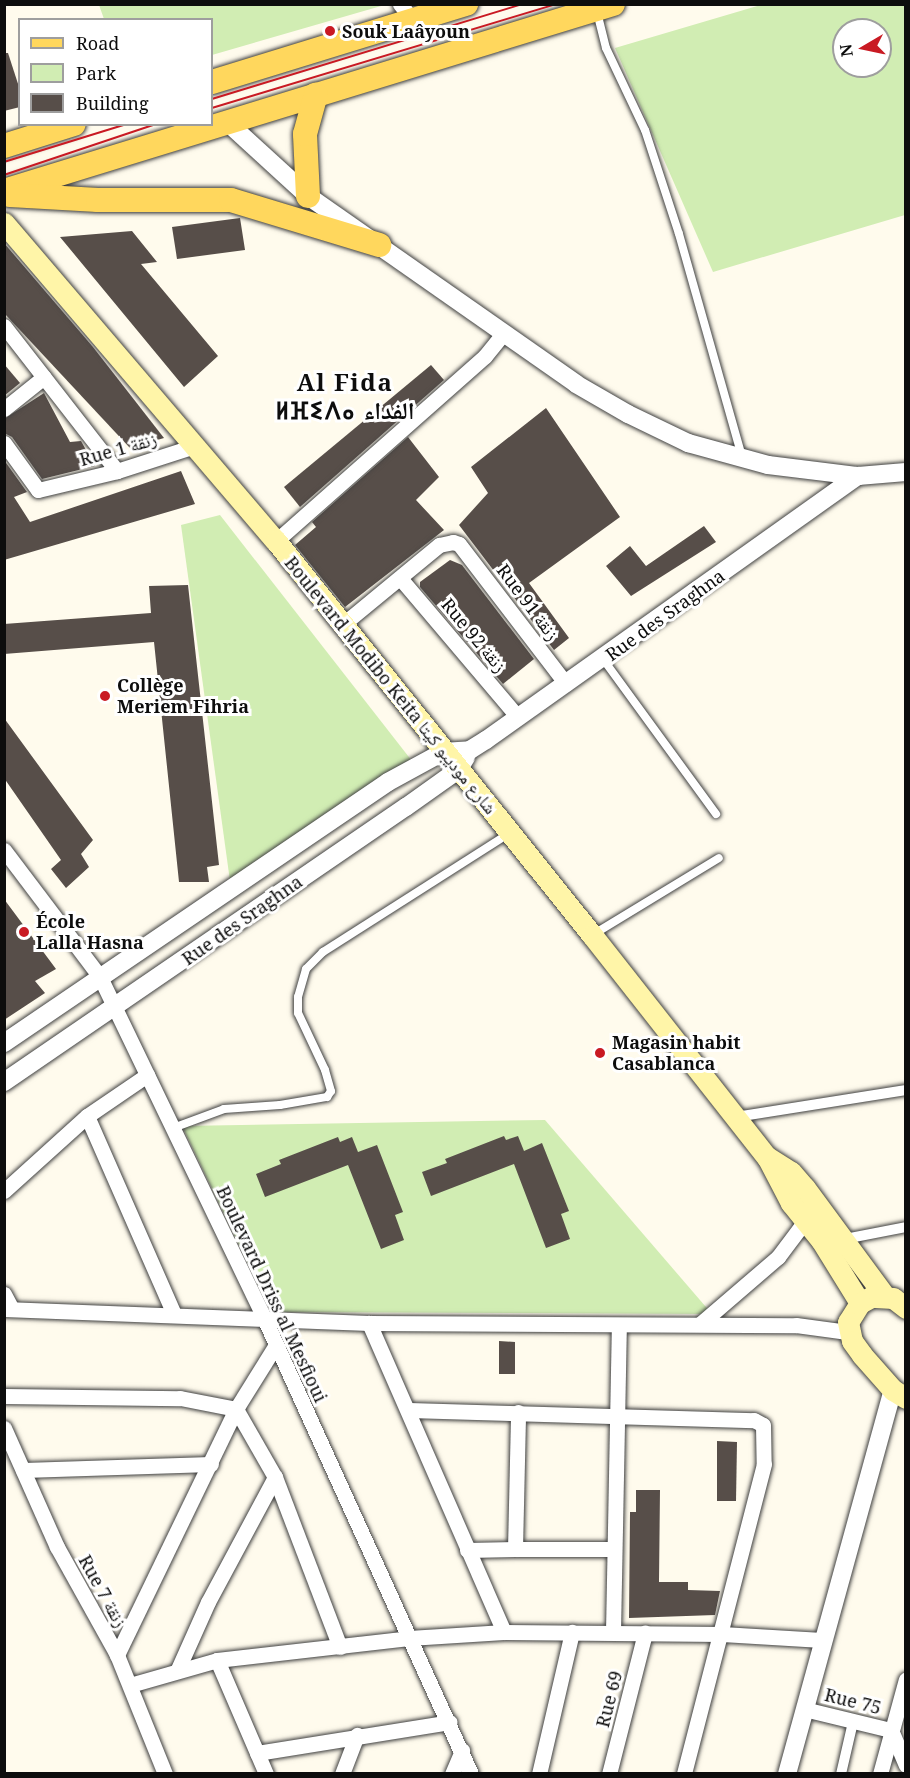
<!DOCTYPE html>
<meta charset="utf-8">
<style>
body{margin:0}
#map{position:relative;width:910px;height:1778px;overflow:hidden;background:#fffbed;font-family:"Noto Serif","Noto Naskh Arabic","Noto Sans Tifinagh",serif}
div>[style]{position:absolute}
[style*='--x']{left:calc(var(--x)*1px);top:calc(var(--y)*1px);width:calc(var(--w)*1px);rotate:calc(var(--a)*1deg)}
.green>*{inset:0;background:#d1edb3}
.building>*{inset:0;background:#574e49}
.roads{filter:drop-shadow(0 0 2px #404040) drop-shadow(0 0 2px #404040)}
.service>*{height:8px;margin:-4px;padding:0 4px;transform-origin:4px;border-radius:4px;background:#fff}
.pedestrian>*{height:10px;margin:-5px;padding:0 5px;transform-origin:5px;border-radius:5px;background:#fff}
.minor>*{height:15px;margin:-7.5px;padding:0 7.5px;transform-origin:7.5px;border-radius:7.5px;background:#fff}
.tertiary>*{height:18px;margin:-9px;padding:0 9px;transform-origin:9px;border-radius:9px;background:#fff}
.secondary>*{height:21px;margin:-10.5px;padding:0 10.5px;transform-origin:10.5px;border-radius:10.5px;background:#fff5a8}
.primary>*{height:24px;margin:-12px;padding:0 12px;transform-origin:12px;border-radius:12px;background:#ffd75d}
.tram>*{height:1.5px;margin:-0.75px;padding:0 0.75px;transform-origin:0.75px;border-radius:0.75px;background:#c91a23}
.dots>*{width:16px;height:16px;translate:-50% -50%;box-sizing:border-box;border:3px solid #fff;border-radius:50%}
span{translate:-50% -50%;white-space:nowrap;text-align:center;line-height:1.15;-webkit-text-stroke:6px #fff;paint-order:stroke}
.poi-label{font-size:18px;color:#0d0d0d;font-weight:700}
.left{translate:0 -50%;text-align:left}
.street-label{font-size:18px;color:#0d0d0d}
.district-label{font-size:24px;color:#0d0d0d;font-weight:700;letter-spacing:1.5px}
.frame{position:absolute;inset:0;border:6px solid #0d0d0d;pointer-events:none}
.legend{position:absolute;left:18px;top:18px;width:195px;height:108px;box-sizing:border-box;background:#fff;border:2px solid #9e9e9e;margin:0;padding:8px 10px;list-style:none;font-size:18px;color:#0d0d0d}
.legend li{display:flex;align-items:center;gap:12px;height:30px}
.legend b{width:30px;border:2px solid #9e9e9e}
.north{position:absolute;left:832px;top:18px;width:60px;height:60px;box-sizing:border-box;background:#fff;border:2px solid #9e9e9e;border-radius:50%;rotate:261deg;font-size:16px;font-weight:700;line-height:24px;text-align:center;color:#0d0d0d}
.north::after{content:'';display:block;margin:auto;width:21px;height:27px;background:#c91a23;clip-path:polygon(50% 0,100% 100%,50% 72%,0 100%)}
</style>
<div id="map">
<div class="green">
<i style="clip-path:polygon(388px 4px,212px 55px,212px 20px,104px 19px,99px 5px)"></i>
<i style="clip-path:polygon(evenodd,764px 4px,905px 5px,905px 215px,713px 272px,615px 48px,764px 4px,844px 30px,880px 30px,880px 66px,844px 66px,844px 30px)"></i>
<i style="clip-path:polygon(220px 515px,412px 761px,230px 881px,181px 525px)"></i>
<i style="clip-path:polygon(545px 1120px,712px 1314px,271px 1312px,182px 1126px)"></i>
</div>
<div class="building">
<i style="clip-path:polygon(4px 53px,8px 53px,20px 90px,20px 107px,4px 111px)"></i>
<i style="clip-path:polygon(240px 218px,245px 250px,177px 259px,172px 227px)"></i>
<i style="clip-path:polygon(132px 231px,157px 262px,141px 264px,218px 356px,184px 387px,60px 237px)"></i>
<i style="clip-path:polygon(4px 243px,93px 347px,164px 438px,130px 448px,4px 313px)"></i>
<i style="clip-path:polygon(4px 364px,20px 383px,4px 396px)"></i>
<i style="clip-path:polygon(431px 365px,444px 380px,300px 507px,284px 487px)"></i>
<i style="clip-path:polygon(44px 393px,70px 442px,81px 441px,95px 466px,42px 479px,12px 437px,4px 433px,4px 419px)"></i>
<i style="clip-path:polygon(546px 408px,620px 517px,529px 583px,569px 638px,554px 650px,459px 525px,488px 493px,471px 467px)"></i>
<i style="clip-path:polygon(408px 437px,439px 477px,416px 500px,444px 530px,345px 607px,295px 545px,316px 527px,312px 522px)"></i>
<i style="clip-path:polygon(4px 460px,27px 492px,14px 497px,30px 522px,181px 471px,195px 504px,4px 560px)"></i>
<i style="clip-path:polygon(704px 526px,716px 542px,631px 596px,606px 566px,630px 546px,646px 566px)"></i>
<i style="clip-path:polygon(450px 560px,462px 565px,534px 659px,503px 684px,420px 587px,420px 582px)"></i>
<i style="clip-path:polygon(188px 585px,219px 865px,207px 867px,209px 882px,179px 882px,154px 642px,4px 654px,4px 624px,151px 613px,149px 586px)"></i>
<i style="clip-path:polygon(4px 718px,93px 840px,81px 854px,89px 867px,66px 888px,51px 869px,61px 860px,4px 778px)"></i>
<i style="clip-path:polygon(4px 899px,56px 969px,35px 981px,45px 993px,4px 1020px)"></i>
<i style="clip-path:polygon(504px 1136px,506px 1140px,518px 1136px,524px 1151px,542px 1143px,569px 1211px,561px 1214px,570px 1239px,546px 1248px,514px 1164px,431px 1196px,422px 1172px,447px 1163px,445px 1159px)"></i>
<i style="clip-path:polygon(338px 1137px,340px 1142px,352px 1137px,358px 1152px,377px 1145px,403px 1212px,395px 1215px,404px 1240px,381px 1249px,348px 1165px,265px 1197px,256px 1174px,281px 1164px,279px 1160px)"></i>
<i style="clip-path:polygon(499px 1341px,515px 1342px,515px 1374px,499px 1374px)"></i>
<i style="clip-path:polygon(717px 1441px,737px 1442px,736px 1501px,717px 1501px)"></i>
<i style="clip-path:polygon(636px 1490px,660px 1490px,659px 1582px,688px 1582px,688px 1590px,720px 1591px,715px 1615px,629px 1618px,630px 1512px,636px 1512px)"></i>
</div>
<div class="roads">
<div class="service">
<i style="--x:597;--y:12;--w:37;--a:76"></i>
<i style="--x:606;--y:48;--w:91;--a:64.6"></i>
<i style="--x:645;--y:130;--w:109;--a:71.9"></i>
<i style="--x:679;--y:234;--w:231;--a:74.2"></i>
<i style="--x:603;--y:659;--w:192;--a:53.9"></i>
<i style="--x:594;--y:934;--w:146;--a:-31.3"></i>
<i style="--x:173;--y:1128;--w:54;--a:-20.4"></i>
<i style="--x:224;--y:1109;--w:56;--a:-4.1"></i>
<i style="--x:280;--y:1105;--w:48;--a:-9.7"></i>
<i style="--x:327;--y:1097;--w:7;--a:-56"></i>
<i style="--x:331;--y:1091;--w:22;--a:-106"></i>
<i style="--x:325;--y:1070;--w:63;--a:-115.3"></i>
<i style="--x:298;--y:1013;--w:16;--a:-90"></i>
<i style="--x:298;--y:997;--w:29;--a:-74"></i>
<i style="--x:306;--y:969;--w:24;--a:-45"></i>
<i style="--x:323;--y:952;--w:219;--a:-32.5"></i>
</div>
<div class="pedestrian">
<i style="--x:736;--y:1117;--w:172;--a:-9"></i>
<i style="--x:845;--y:1239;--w:62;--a:-11.1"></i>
<i style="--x:841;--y:1774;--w:53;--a:-77"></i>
</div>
<div class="minor">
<i style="--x:400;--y:4;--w:22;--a:51"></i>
<i style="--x:4;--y:326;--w:184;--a:52.1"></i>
<i style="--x:4;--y:409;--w:51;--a:-38.7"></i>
<i style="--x:4;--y:443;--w:58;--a:54.1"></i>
<i style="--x:38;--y:490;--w:81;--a:-13.5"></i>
<i style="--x:117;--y:471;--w:82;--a:-17.8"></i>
<i style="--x:276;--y:541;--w:279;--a:-41.5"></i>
<i style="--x:485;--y:356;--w:28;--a:-51"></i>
<i style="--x:400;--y:578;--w:182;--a:49.7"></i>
<i style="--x:342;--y:625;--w:126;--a:-39.5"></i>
<i style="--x:439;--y:545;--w:14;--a:-12"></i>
<i style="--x:453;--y:542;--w:6;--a:18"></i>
<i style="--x:459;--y:544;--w:176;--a:52.6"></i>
<i style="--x:4;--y:850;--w:159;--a:52.9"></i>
<i style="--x:100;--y:977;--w:378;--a:64.3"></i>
<i style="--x:264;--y:1318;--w:501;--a:65.58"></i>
<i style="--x:87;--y:1116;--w:216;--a:66.3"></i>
<i style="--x:4;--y:1191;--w:112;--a:-42.1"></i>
<i style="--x:87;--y:1116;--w:73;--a:-34.3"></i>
<i style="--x:4;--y:1294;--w:17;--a:62"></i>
<i style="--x:4;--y:1309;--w:365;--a:2.2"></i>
<i style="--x:369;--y:1323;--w:427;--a:0.3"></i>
<i style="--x:796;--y:1325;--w:52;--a:7.7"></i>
<i style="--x:369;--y:1323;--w:337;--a:66.4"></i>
<i style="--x:700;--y:1324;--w:103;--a:-40.7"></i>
<i style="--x:778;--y:1257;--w:45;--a:-53.1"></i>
<i style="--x:4;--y:1396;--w:176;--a:0.7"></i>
<i style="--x:180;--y:1398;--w:57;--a:11.1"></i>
<i style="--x:236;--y:1409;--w:78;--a:60.2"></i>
<i style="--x:275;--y:1477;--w:182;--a:69.1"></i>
<i style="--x:409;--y:1410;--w:345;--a:1.7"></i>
<i style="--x:754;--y:1420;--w:10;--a:29"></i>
<i style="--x:763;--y:1425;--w:39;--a:89"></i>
<i style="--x:764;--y:1464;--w:320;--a:104.5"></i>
<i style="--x:4;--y:1428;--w:130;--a:66"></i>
<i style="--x:57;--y:1547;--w:124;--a:60.9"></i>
<i style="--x:117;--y:1655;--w:128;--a:68"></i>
<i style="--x:23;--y:1470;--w:188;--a:-1.8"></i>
<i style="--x:515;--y:1549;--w:99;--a:0"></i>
<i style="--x:467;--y:1550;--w:48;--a:-1.2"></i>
<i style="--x:515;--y:1549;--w:137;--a:-88.7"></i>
<i style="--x:613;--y:1632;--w:307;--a:-88.9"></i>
<i style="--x:117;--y:1655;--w:273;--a:-64.2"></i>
<i style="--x:236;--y:1409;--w:72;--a:-58.1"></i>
<i style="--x:217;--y:1660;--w:124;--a:66.7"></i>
<i style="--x:178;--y:1669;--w:73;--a:-65.9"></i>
<i style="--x:208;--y:1602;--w:142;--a:-61.8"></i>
<i style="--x:130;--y:1685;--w:91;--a:-16"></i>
<i style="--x:217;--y:1660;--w:193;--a:-6.5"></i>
<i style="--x:409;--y:1638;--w:95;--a:-3.6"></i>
<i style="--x:504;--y:1632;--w:218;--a:0.5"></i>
<i style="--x:722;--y:1634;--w:100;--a:3.4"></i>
<i style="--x:804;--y:1709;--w:89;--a:13.6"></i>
<i style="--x:891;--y:1730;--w:38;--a:67"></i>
<i style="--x:257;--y:1753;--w:195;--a:-9.1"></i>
<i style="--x:342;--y:1774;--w:42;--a:-69"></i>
<i style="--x:452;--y:1774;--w:26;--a:-67"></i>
<i style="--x:539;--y:1774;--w:146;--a:-76.9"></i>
<i style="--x:609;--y:1774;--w:146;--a:-75.7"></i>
<i style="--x:880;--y:1774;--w:98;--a:-74.7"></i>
</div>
<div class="tertiary">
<i style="--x:227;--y:122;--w:110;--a:42.4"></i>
<i style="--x:308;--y:196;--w:327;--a:35"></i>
<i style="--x:576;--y:384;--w:60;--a:30"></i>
<i style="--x:628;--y:414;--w:67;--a:25.8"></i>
<i style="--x:688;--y:443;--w:83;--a:15.4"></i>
<i style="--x:768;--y:465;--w:91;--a:7"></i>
<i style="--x:858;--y:476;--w:48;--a:-4.8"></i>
<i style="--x:4;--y:1043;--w:464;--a:-34.2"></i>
<i style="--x:388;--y:782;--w:63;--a:-28.6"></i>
<i style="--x:443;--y:752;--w:27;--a:-4"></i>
<i style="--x:470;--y:750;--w:19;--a:-32"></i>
<i style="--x:486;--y:740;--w:456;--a:-35.4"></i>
<i style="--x:4;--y:1082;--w:487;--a:-34.4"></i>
<i style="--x:406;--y:807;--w:64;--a:-35.4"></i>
<i style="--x:458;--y:770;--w:15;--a:-58"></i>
<i style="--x:787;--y:1774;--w:398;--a:-74.6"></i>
</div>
<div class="secondary">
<i style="--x:4;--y:223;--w:418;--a:49.5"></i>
<i style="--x:276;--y:541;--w:505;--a:51.27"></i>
<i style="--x:592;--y:935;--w:283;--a:51.8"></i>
<i style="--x:767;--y:1157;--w:52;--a:62.4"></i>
<i style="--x:791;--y:1203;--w:48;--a:51"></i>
<i style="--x:821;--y:1240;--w:74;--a:58.2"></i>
<i style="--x:767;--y:1157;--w:28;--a:32"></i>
<i style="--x:791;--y:1172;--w:21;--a:49"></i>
<i style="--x:805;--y:1188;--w:133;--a:53.6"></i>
<i style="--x:906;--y:1308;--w:16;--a:-142"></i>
<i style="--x:893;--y:1298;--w:22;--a:-177"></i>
<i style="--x:871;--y:1297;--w:13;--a:151"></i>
<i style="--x:860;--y:1303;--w:22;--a:122"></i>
<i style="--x:848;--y:1322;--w:19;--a:78"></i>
<i style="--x:852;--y:1341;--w:17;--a:54"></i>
<i style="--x:862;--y:1355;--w:47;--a:48.5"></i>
<i style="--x:893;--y:1390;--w:15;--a:32"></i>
</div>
<div class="primary">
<i style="--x:212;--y:82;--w:266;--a:-17.1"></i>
<i style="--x:4;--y:146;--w:73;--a:-17.4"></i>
<i style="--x:4;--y:191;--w:637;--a:-17.07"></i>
<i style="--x:10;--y:195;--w:88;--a:3.3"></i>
<i style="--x:98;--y:200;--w:133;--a:0"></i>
<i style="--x:231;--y:200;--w:155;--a:16.9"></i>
<i style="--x:308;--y:196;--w:62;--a:-92.8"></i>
<i style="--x:305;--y:134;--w:41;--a:-74.6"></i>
</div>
</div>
<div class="tram">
<i style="--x:212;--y:99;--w:324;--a:-17"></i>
<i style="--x:212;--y:108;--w:359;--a:-16.8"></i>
<i style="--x:4;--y:162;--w:129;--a:-17.2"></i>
<i style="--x:4;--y:175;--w:160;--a:-18.5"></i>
</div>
<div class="dots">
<i style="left:330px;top:31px;background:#c91a23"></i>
<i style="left:105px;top:696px;background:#c91a23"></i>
<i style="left:24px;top:932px;background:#c91a23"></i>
<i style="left:600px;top:1053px;background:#c91a23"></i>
</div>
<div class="poi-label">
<span class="left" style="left:342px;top:31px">Souk Laâyoun</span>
<span class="left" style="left:117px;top:696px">Collège<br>Meriem Fihria</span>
<span class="left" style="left:36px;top:932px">École<br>Lalla Hasna</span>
<span class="left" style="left:612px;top:1053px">Magasin habit<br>Casablanca</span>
</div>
<div class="street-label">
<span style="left:118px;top:449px;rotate:-16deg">Rue 1 زنقة</span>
<span style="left:528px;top:602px;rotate:53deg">Rue 91 زنقة</span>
<span style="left:665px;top:615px;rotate:-36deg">Rue des Sraghna</span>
<span style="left:474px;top:635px;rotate:50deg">Rue 92 زنقة</span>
<span style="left:391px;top:685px;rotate:51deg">Boulevard Modibo Keita شارع موديبو كيتا</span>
<span style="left:242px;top:920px;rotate:-35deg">Rue des Sraghna</span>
<span style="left:272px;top:1294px;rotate:65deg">Boulevard Driss al Mesfioui</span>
<span style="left:103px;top:1591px;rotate:61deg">Rue 7 زنقة</span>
<span style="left:609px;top:1699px;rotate:-76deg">Rue 69</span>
<span style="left:853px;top:1701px;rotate:14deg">Rue 75</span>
</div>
<div class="district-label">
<span style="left:345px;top:396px">Al Fida<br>ⵍⴼⵉⴷⴰ الفداء</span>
</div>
<div class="frame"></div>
<ul class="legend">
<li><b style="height:8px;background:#ffd75d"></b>Road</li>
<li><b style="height:16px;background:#d1edb3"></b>Park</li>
<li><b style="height:16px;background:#574e49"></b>Building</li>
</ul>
<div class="north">N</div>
</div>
